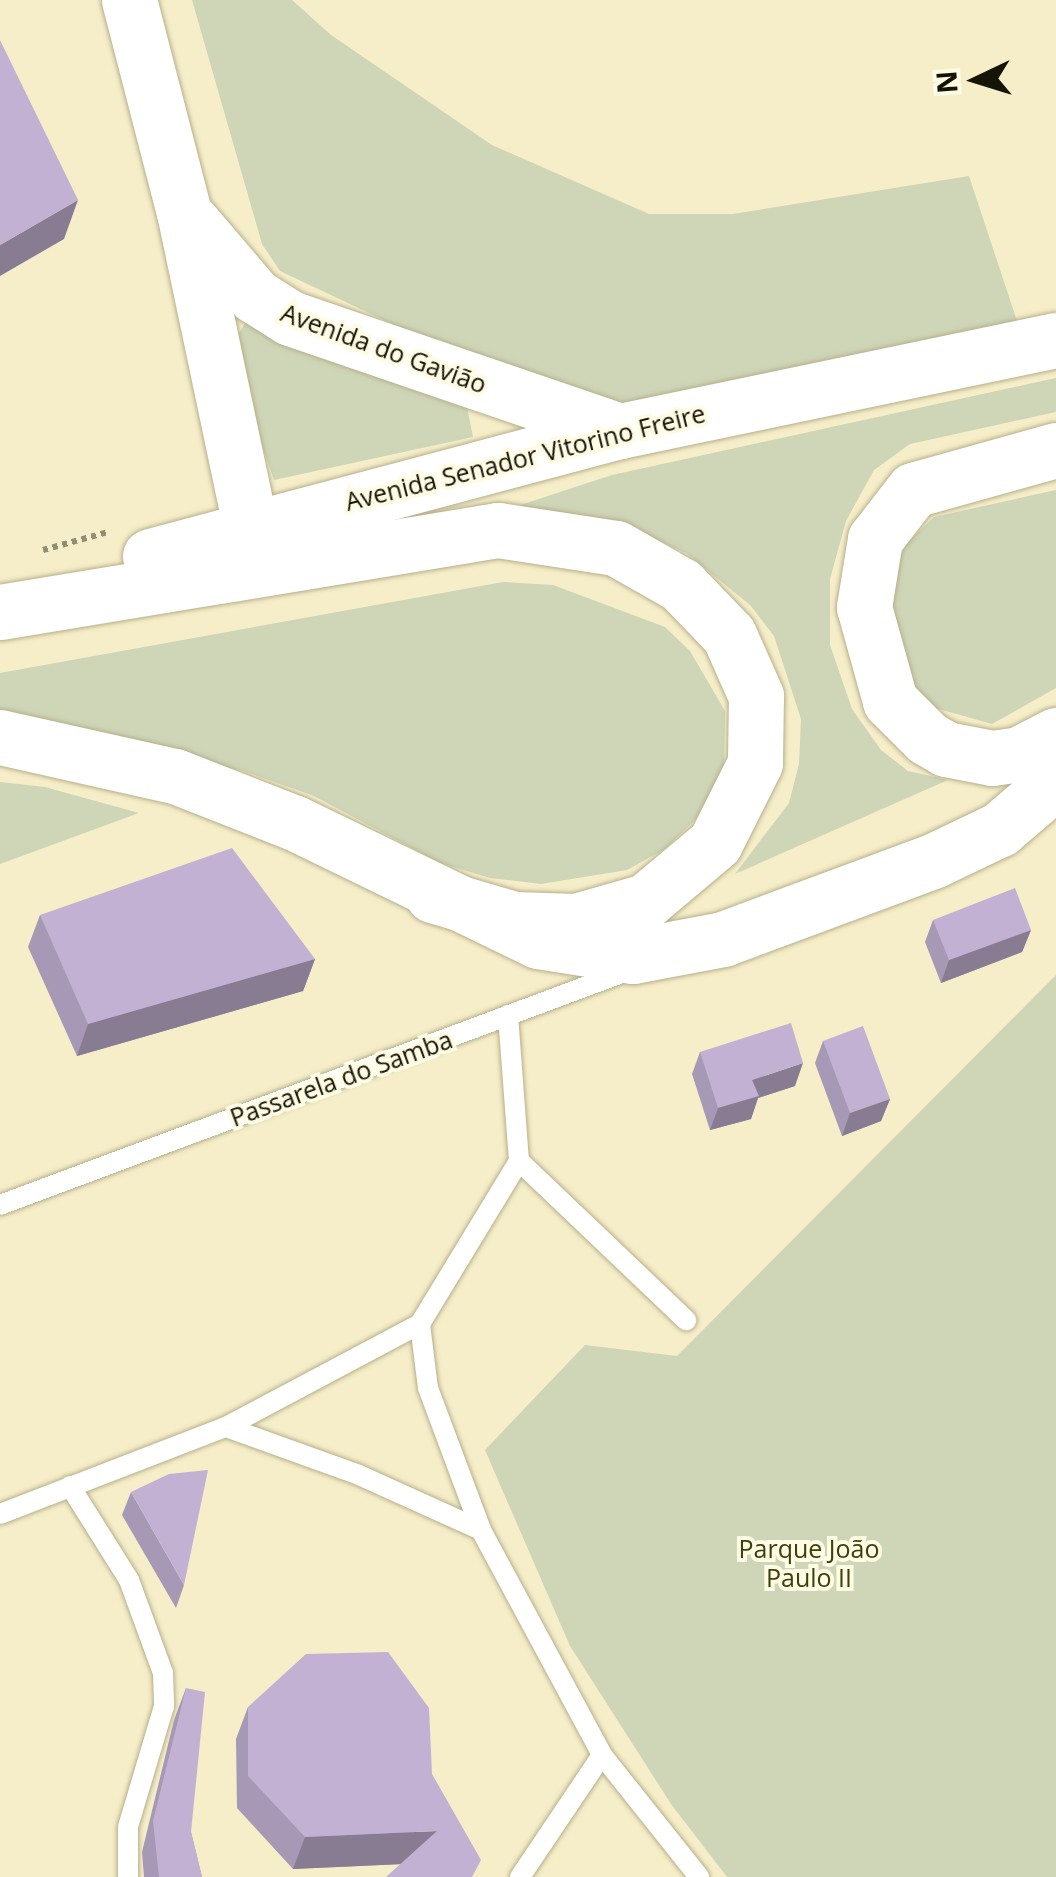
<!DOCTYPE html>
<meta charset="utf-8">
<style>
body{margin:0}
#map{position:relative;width:1056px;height:1877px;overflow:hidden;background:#f5eec8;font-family:"Open Sans",sans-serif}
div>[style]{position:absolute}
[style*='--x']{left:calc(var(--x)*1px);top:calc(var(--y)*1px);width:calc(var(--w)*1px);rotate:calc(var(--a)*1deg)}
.green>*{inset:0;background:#ced6b7}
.path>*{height:6px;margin-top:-3px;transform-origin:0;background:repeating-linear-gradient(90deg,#938e73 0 5px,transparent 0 10px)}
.roads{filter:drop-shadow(0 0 2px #b7af8c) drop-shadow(0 0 2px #b7af8c)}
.lane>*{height:20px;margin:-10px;padding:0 10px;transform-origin:10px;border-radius:10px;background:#fff}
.secondary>*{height:55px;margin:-27.5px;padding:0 27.5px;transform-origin:27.5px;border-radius:27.5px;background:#fff}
.primary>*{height:55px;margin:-27.5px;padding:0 27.5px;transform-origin:27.5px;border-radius:27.5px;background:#fff}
.wall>*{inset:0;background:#a798b5}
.shaded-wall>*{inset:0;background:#887c93}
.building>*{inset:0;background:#c2b1d2}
span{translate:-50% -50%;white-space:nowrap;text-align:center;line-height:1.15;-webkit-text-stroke:8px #fffbe4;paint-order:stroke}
.street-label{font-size:25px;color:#161407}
.park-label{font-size:25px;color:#39430b}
.north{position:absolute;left:926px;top:30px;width:100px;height:100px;-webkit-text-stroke:8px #fffbe4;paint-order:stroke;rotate:266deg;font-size:28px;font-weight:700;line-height:40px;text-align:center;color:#161407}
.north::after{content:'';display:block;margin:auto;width:35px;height:45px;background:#161407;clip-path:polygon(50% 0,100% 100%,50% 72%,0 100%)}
</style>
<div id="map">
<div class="green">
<i style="clip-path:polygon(192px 0,292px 0,331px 35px,492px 145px,649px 214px,733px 214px,969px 176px,1018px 324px,611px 405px,445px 349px,280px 271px,262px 244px)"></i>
<i style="clip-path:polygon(245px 323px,467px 407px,473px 437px,274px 480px,229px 351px)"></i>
<i style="clip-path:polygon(1056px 378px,1056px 412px,910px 444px,874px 470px,846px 521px,830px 579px,830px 645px,852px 709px,881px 750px,908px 771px,948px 780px,735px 874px,789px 803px,799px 764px,801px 719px,774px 636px,750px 605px,686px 553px,621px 524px,508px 509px,612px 475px)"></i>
<i style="clip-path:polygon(1056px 490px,1056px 688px,992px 724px,932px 707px,908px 685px,890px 618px,890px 579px,906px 544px,934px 517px)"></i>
<i style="clip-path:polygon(503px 582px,553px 585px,665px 627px,690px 651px,725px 711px,724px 779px,707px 808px,665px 849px,627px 870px,541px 884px,490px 878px,440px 863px,314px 796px,243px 771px,0 716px,0 673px)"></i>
<i style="clip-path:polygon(0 782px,45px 787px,139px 813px,0 864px)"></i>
<i style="clip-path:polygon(1056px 975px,1056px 1877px,727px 1877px,671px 1804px,570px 1646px,485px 1450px,585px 1345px,677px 1356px)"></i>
</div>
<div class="path">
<i style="--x:43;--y:550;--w:67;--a:-15.5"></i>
</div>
<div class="roads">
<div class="lane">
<i style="--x:508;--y:1015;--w:146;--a:85.7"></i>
<i style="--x:519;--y:1161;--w:191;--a:121.3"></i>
<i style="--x:420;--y:1324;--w:64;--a:82.9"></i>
<i style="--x:428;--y:1388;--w:152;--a:69.5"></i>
<i style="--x:481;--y:1530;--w:255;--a:61.7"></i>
<i style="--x:602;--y:1755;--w:156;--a:51.5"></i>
<i style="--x:519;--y:1161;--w:231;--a:43.6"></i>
<i style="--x:0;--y:1205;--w:672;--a:-20.46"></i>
<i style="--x:226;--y:1427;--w:141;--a:19.8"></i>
<i style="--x:359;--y:1475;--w:134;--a:24.3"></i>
<i style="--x:70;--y:1486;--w:111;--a:57.9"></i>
<i style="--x:129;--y:1580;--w:99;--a:69.9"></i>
<i style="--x:163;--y:1673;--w:33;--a:88"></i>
<i style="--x:164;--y:1706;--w:126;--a:106.6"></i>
<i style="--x:128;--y:1827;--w:50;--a:90"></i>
<i style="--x:0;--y:1514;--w:242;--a:-21.1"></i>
<i style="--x:226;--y:1427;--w:220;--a:-28"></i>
<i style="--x:520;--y:1877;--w:147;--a:-56.1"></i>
</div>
<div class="secondary">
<i style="--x:129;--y:0;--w:219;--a:75.5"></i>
<i style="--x:184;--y:212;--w:321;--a:78.1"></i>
<i style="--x:192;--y:222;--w:97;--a:49.6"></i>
<i style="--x:255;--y:296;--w:41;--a:32.2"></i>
<i style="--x:290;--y:318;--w:349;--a:18.9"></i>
</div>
<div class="primary">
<i style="--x:1056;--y:450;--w:148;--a:164.4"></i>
<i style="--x:913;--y:490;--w:62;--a:127.8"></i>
<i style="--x:875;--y:539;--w:69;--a:99.2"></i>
<i style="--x:864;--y:607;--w:98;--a:74.5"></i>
<i style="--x:890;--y:701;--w:52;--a:45"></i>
<i style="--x:927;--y:738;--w:22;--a:30"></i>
<i style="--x:946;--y:749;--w:47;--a:11.1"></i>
<i style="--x:992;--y:758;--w:27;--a:-8"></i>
<i style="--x:1019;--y:754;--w:42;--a:-27.2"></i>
<i style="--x:150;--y:556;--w:486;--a:-14.9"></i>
<i style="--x:620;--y:431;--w:445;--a:-11.8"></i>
<i style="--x:0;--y:612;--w:505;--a:-9.35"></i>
<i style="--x:498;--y:530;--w:119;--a:8.7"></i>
<i style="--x:616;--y:548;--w:75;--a:29.6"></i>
<i style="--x:681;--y:585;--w:69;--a:46.2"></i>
<i style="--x:729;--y:635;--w:67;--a:66.1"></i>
<i style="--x:756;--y:696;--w:67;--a:90.9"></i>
<i style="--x:755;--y:763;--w:89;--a:116.6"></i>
<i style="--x:715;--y:843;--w:90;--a:140"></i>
<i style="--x:646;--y:901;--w:73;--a:164.1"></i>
<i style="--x:576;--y:921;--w:62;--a:-178.2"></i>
<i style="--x:514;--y:919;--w:85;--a:-163.7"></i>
<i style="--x:0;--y:737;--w:179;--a:12.6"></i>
<i style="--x:175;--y:776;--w:129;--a:21.4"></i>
<i style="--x:295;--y:823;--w:270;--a:25.9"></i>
<i style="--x:538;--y:941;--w:96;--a:9"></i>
<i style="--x:633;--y:956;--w:92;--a:-10.7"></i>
<i style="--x:723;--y:939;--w:226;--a:-20.4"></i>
<i style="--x:935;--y:860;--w:72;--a:-25.5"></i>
<i style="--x:1000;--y:829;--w:74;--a:-40.6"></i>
</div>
</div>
<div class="wall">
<i style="clip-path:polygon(40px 915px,315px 959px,303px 991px,77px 1056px,28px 947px)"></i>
<i style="clip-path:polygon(933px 920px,1031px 930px,1022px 952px,941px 983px,925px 942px)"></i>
<i style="clip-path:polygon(823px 1041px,890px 1099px,881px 1121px,842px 1136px,815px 1063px)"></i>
<i style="clip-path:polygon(700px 1052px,795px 1086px,758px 1098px,751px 1119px,710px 1130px,692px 1074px)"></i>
<i style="clip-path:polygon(131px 1492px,184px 1585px,176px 1608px,122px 1515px)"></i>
<i style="clip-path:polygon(186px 1688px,191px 1832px,202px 1877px,144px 1877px,142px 1852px,174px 1720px)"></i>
<i style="clip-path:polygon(248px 1707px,432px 1774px,401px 1864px,293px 1869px,237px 1808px,236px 1739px)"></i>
</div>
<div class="shaded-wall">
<i style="clip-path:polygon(78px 200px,64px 239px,0 276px,0 245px)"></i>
<i style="clip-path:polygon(1031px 930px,1022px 952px,941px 983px,949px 960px)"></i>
<i style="clip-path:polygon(315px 959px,303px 991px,77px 1056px,88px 1024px)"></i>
<i style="clip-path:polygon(803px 1063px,795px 1086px,758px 1098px,751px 1119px,710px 1130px,718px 1108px,752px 1080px)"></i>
<i style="clip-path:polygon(890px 1099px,881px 1121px,842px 1136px,850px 1113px)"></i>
<i style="clip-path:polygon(437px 1831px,426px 1863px,293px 1869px,305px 1837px)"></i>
</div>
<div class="building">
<i style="clip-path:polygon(0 40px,78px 200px,0 245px)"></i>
<i style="clip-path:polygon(232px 848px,315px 959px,88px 1024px,40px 915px)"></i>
<i style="clip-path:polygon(1015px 888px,1031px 930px,949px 960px,933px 920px)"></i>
<i style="clip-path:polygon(791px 1023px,803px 1063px,752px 1080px,759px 1096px,718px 1108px,700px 1052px)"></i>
<i style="clip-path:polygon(863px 1026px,890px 1099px,850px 1113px,823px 1041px)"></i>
<i style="clip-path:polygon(208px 1470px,184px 1585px,131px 1492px,169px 1474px)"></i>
<i style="clip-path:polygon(388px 1652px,429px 1708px,432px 1774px,481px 1860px,472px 1877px,386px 1877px,437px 1831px,305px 1837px,248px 1776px,248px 1707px,306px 1654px)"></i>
<i style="clip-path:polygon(186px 1688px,205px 1692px,191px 1832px,202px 1877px,159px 1877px,153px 1821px)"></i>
</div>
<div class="street-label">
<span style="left:384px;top:348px;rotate:20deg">Avenida do Gavião</span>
<span style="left:525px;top:457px;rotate:-14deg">Avenida Senador Vitorino Freire</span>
<span style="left:341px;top:1078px;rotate:-20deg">Passarela do Samba</span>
</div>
<div class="park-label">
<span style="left:809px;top:1563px">Parque João<br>Paulo II</span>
</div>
<div class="north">N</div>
</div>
